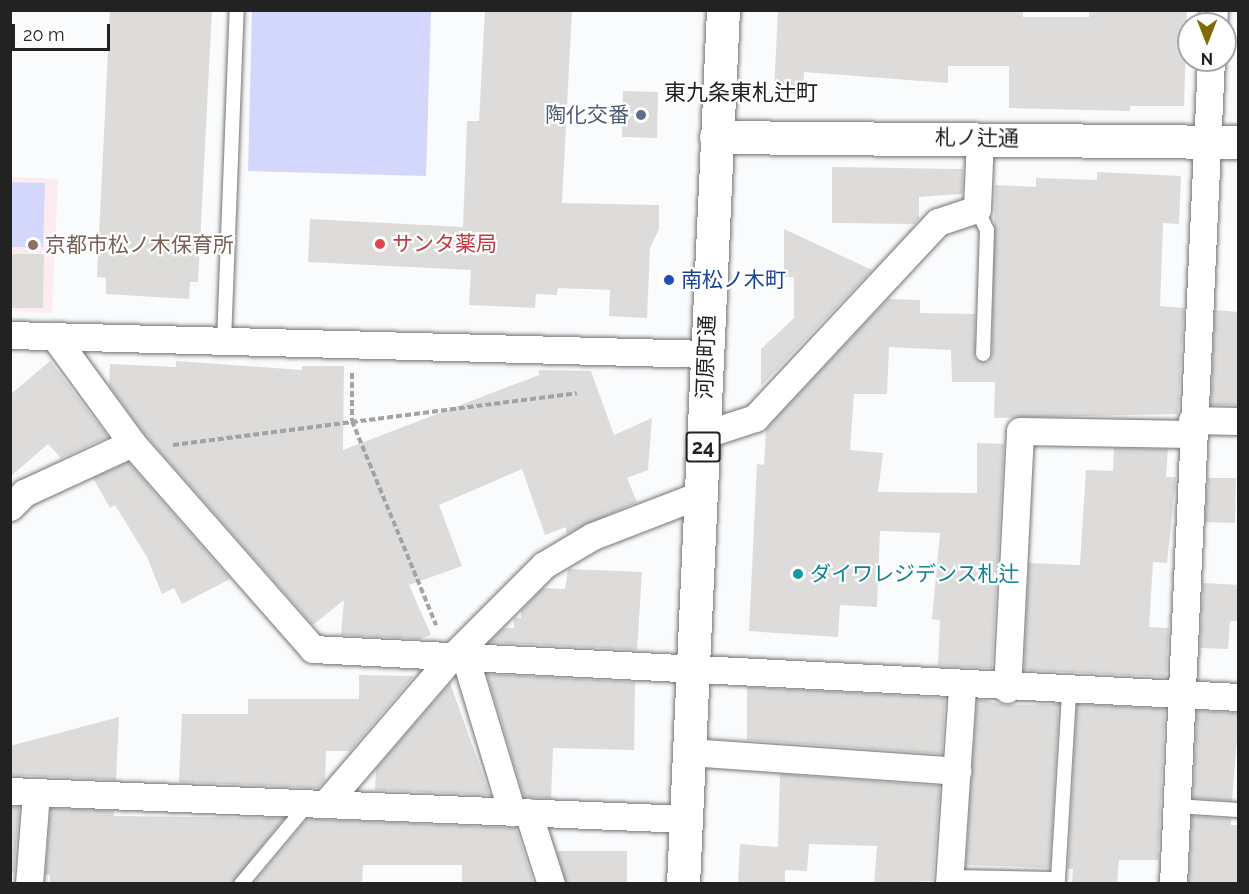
<!DOCTYPE html>
<meta charset="utf-8">
<style>
body{margin:0}
#map{position:relative;width:1249px;height:894px;overflow:hidden;background:#fafbfc;font-family:Raleway,"Noto Sans JP",sans-serif}
div>[style]{position:absolute}
[style*='--x']{left:calc(var(--x)*1px);top:calc(var(--y)*1px);width:calc(var(--w)*1px);rotate:calc(var(--a)*1deg)}
.education>*{inset:0;background:#fcecf0}
.green>*{inset:0;background:#d3d7fb}
.building>*{inset:0;background:#dddcdb}
.path>*{height:4px;margin-top:-2px;transform-origin:0;background:repeating-linear-gradient(90deg,#a3a3a4 0 6px,transparent 0 9px)}
.roads{filter:drop-shadow(0 0 2px #737374) drop-shadow(0 0 2px #737374)}
.lane>*{height:14px;margin:-7px;padding:0 7px;transform-origin:7px;border-radius:7px;background:#fff}
.street>*{height:27px;margin:-13.5px;padding:0 13.5px;transform-origin:13.5px;border-radius:13.5px;background:#fff}
.secondary>*{height:33px;margin:-16.5px;padding:0 16.5px;transform-origin:16.5px;border-radius:16.5px;background:#fff}
.highway>*{height:33px;margin:-16.5px;padding:0 16.5px;transform-origin:16.5px;border-radius:16.5px;background:#fff}
.dots>*{width:16px;height:16px;translate:-50% -50%;box-sizing:border-box;border:3px solid #fff;border-radius:50%}
span{translate:-50% -50%;white-space:nowrap;text-align:center;line-height:1.15;-webkit-text-stroke:4.5px #fff;paint-order:stroke}
.shield-label span{padding:2px 4px;background:#fff;border:2px solid;border-radius:4px;-webkit-text-stroke-width:0}
.shield-label{font-size:20px;color:#222223;font-weight:700}
.service-label{font-size:21px;color:#4e5e75}
.right{translate:-100% -50%;text-align:right}
.street-label{font-size:21px;color:#222223}
.health-label{font-size:21px;color:#be3a42}
.left{translate:0 -50%;text-align:left}
.education-label{font-size:21px;color:#785e54}
.transit-label{font-size:21px;color:#164399}
.culture-label{font-size:21px;color:#0d838f}
.neighbourhood-label{font-size:22px;color:#222223}
.frame{position:absolute;inset:0;border:12px solid #222223;pointer-events:none}
.north{position:absolute;left:1177px;top:12px;width:60px;height:60px;box-sizing:border-box;background:#fff;border:2px solid #a7a7a7;border-radius:50%;rotate:180deg;font-size:16px;font-weight:700;line-height:24px;text-align:center;color:#222223}
.north::after{content:'';display:block;margin:auto;width:21px;height:27px;background:#826b06;clip-path:polygon(50% 0,100% 100%,50% 72%,0 100%)}
.scale{position:absolute;left:12px;top:24px;width:98px;height:27px;box-sizing:border-box;border:3px solid #222223;border-top:0;padding-left:8px;font-size:18px;line-height:21px;white-space:nowrap;color:#222223;-webkit-text-stroke:4px #fff;paint-order:stroke}
</style>
<div id="map">
<div class="education">
<i style="clip-path:polygon(11px 177px,58px 179px,52px 313px,11px 311px)"></i>
</div>
<div class="green">
<i style="clip-path:polygon(252px 11px,431px 11px,426px 176px,248px 171px)"></i>
<i style="clip-path:polygon(11px 182px,45px 183px,43px 247px,11px 247px)"></i>
</div>
<div class="building">
<i style="clip-path:polygon(110px 10px,212px 10px,198px 282px,190px 282px,189px 299px,106px 294px,106px 278px,97px 277px)"></i>
<i style="clip-path:polygon(485px 10px,572px 10px,562px 203px,659px 205px,659px 229px,650px 248px,647px 318px,609px 316px,610px 290px,558px 288px,557px 295px,536px 294px,535px 308px,469px 305px,471px 270px,308px 262px,310px 219px,463px 227px,467px 121px,479px 121px)"></i>
<i style="clip-path:polygon(778px 10px,1023px 10px,1023px 17px,1089px 17px,1089px 10px,1187px 10px,1184px 106px,1130px 106px,1130px 111px,1009px 108px,1009px 66px,948px 66px,948px 83px,804px 72px,803px 94px,774px 92px)"></i>
<i style="clip-path:polygon(623px 91px,658px 92px,657px 138px,622px 137px)"></i>
<i style="clip-path:polygon(832px 167px,963px 169px,962px 194px,919px 197px,919px 219px,914px 224px,832px 223px)"></i>
<i style="clip-path:polygon(1097px 172px,1181px 176px,1179px 224px,1163px 223px,1160px 306px,1184px 308px,1178px 414px,994px 418px,995px 382px,952px 382px,951px 350px,889px 347px,887px 394px,854px 394px,850px 450px,883px 453px,878px 492px,977px 493px,977px 443px,1004px 444px,992px 668px,938px 666px,940px 620px,932px 619px,940px 533px,880px 531px,877px 607px,840px 605px,838px 637px,749px 631px,757px 464px,764px 465px,766px 429px,888px 299px,920px 300px,920px 313px,975px 314px,975px 358px,988px 362px,992px 354px,995px 185px,1036px 187px,1036px 178px,1097px 180px)"></i>
<i style="clip-path:polygon(784px 229px,872px 270px,761px 386px,761px 349px,794px 318px,794px 277px,784px 277px)"></i>
<i style="clip-path:polygon(10px 254px,44px 254px,43px 308px,10px 308px)"></i>
<i style="clip-path:polygon(1215px 310px,1239px 312px,1238px 405px,1211px 405px)"></i>
<i style="clip-path:polygon(50px 361px,108px 437px,61px 458px,48px 444px,10px 477px,10px 395px)"></i>
<i style="clip-path:polygon(176px 361px,302px 370px,302px 366px,344px 366px,343px 450px,539px 375px,539px 370px,591px 371px,614px 435px,652px 418px,648px 470px,627px 478px,637px 502px,566px 534px,566px 527px,545px 535px,522px 469px,439px 505px,462px 566px,409px 585px,431px 635px,420px 639px,341px 635px,344px 600px,313px 625px,144px 433px,109px 385px,110px 364px,176px 367px)"></i>
<i style="clip-path:polygon(1114px 448px,1168px 449px,1166px 477px,1176px 477px,1167px 563px,1153px 562px,1149px 627px,1169px 628px,1166px 677px,1024px 670px,1029px 563px,1080px 565px,1086px 470px,1113px 471px)"></i>
<i style="clip-path:polygon(128px 462px,230px 579px,182px 604px,174px 588px,162px 594px,147px 557px,115px 505px,110px 508px,93px 478px)"></i>
<i style="clip-path:polygon(1208px 478px,1236px 478px,1235px 523px,1205px 522px)"></i>
<i style="clip-path:polygon(568px 569px,642px 572px,637px 650px,489px 642px,504px 628px,514px 628px,514px 618px,521px 618px,521px 611px,543px 588px,565px 589px)"></i>
<i style="clip-path:polygon(1203px 583px,1239px 585px,1239px 621px,1230px 621px,1228px 649px,1200px 648px)"></i>
<i style="clip-path:polygon(487px 674px,635px 682px,634px 750px,553px 748px,551px 798px,524px 797px)"></i>
<i style="clip-path:polygon(359px 675px,414px 676px,350px 751px,326px 751px,325px 780px,318px 788px,179px 782px,182px 714px,248px 714px,248px 699px,359px 699px)"></i>
<i style="clip-path:polygon(450px 683px,490px 795px,375px 790px,376px 769px)"></i>
<i style="clip-path:polygon(747px 687px,945px 698px,942px 754px,747px 740px)"></i>
<i style="clip-path:polygon(977px 699px,1006px 705px,1059px 704px,1050px 868px,966px 865px)"></i>
<i style="clip-path:polygon(1077px 704px,1165px 709px,1158px 860px,1119px 860px,1117px 884px,1072px 884px,1073px 869px,1068px 869px)"></i>
<i style="clip-path:polygon(1197px 711px,1239px 713px,1232px 801px,1193px 798px)"></i>
<i style="clip-path:polygon(119px 717px,116px 780px,10px 775px,10px 746px)"></i>
<i style="clip-path:polygon(780px 774px,940px 786px,933px 881px,874px 884px,877px 846px,809px 844px,807px 871px,785px 870px,785px 884px,738px 884px,740px 844px,778px 847px)"></i>
<i style="clip-path:polygon(10px 807px,19px 807px,14px 873px,10px 872px)"></i>
<i style="clip-path:polygon(51px 808px,114px 811px,114px 816px,284px 818px,232px 884px,50px 884px,50px 875px,45px 875px)"></i>
<i style="clip-path:polygon(1192px 816px,1231px 819px,1231px 825px,1239px 825px,1239px 884px,1189px 884px)"></i>
<i style="clip-path:polygon(307px 819px,516px 828px,534px 884px,462px 884px,462px 865px,363px 865px,362px 884px,253px 884px)"></i>
<i style="clip-path:polygon(557px 851px,627px 851px,627px 884px,566px 884px)"></i>
</div>
<div class="path">
<i style="--x:352;--y:373;--w:48;--a:90"></i>
<i style="--x:352;--y:421;--w:221;--a:67.6"></i>
<i style="--x:173;--y:445;--w:407;--a:-7.3"></i>
</div>
<div class="roads">
<div class="lane">
<i style="--x:977;--y:209;--w:23;--a:65"></i>
<i style="--x:987;--y:230;--w:124;--a:91.8"></i>
<i style="--x:224;--y:341;--w:331;--a:-87.8"></i>
<i style="--x:1176;--y:806;--w:62;--a:3.7"></i>
<i style="--x:950;--y:877;--w:108;--a:1.1"></i>
<i style="--x:1058;--y:879;--w:187;--a:-86.6"></i>
<i style="--x:241;--y:884;--w:104;--a:-50.1"></i>
</div>
<div class="street">
<i style="--x:1213;--y:24;--w:14;--a:-86"></i>
<i style="--x:10;--y:335;--w:697;--a:1.56"></i>
<i style="--x:54;--y:336;--w:132;--a:53.9"></i>
<i style="--x:132;--y:443;--w:274;--a:48.7"></i>
<i style="--x:313;--y:649;--w:926;--a:2.97"></i>
<i style="--x:1192;--y:420;--w:46;--a:1.2"></i>
<i style="--x:703;--y:435;--w:55;--a:-18.1"></i>
<i style="--x:755;--y:418;--w:268;--a:-47"></i>
<i style="--x:938;--y:222;--w:41;--a:-18.4"></i>
<i style="--x:977;--y:209;--w:71;--a:-87.6"></i>
<i style="--x:10;--y:507;--w:20;--a:-45"></i>
<i style="--x:24;--y:493;--w:119;--a:-24.8"></i>
<i style="--x:466;--y:660;--w:159;--a:73.2"></i>
<i style="--x:1007;--y:689;--w:258;--a:-87.1"></i>
<i style="--x:1020;--y:431;--w:172;--a:1"></i>
<i style="--x:688;--y:752;--w:270;--a:4"></i>
<i style="--x:10;--y:791;--w:677;--a:2.37"></i>
<i style="--x:325;--y:804;--w:190;--a:-49.3"></i>
<i style="--x:449;--y:660;--w:134;--a:-45"></i>
<i style="--x:544;--y:565;--w:57;--a:-30.6"></i>
<i style="--x:593;--y:536;--w:117;--a:-21.1"></i>
<i style="--x:528;--y:812;--w:76;--a:72.3"></i>
<i style="--x:29;--y:884;--w:92;--a:-85.6"></i>
<i style="--x:949;--y:884;--w:198;--a:-86.2"></i>
<i style="--x:1173;--y:884;--w:825;--a:-87.36"></i>
</div>
<div class="secondary">
<i style="--x:716;--y:137;--w:522;--a:0.55"></i>
</div>
<div class="highway">
<i style="--x:683;--y:884;--w:875;--a:-87.38"></i>
</div>
</div>
<div class="dots">
<i style="left:641px;top:115px;background:#5c6f8a"></i>
<i style="left:380px;top:244px;background:#e0444e"></i>
<i style="left:33px;top:245px;background:#8d6e63"></i>
<i style="left:669px;top:280px;background:#1a4fb4"></i>
<i style="left:798px;top:574px;background:#0f9aa8"></i>
</div>
<div class="shield-label">
<span style="left:703px;top:447px">24</span>
</div>
<div class="service-label">
<span class="right" style="left:629px;top:115px">陶化交番</span>
</div>
<div class="street-label">
<span style="left:977px;top:138px;rotate:1deg">札ノ辻通</span>
<span style="left:706px;top:357px;rotate:-88deg">河原町通</span>
</div>
<div class="health-label">
<span class="left" style="left:392px;top:244px">サンタ薬局</span>
</div>
<div class="education-label">
<span class="left" style="left:45px;top:245px">京都市松ノ木保育所</span>
</div>
<div class="transit-label">
<span class="left" style="left:681px;top:280px">南松ノ木町</span>
</div>
<div class="culture-label">
<span class="left" style="left:810px;top:574px">ダイワレジデンス札辻</span>
</div>
<div class="neighbourhood-label">
<span style="left:741px;top:93px">東九条東札辻町</span>
</div>
<div class="frame"></div>
<div class="north">N</div>
<div class="scale">20 m</div>
</div>
